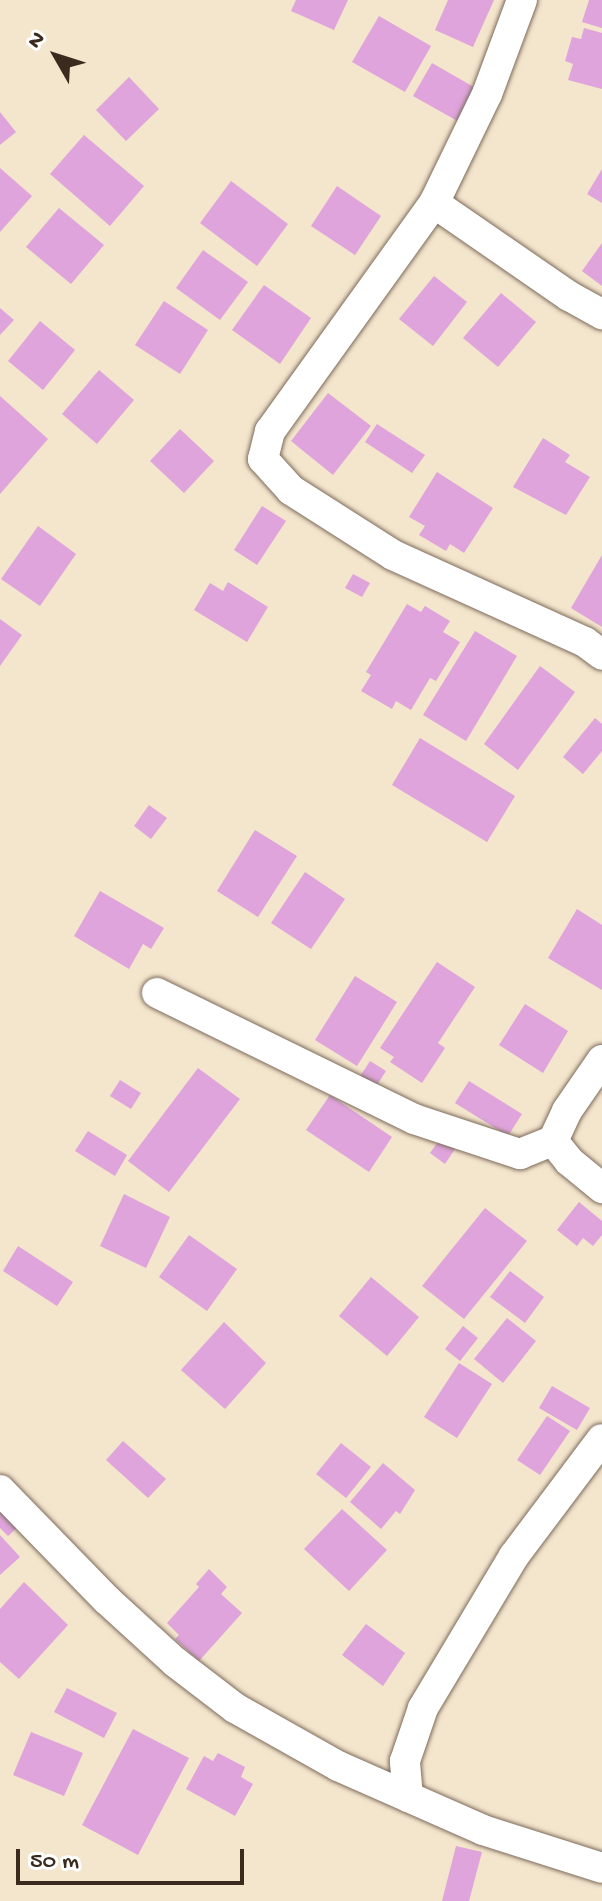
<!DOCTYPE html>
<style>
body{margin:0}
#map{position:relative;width:602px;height:1901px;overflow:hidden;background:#f4e5cd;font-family:"Gochi Hand",sans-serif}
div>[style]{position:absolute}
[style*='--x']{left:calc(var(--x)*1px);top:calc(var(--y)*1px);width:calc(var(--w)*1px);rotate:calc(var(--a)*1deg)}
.building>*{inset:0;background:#dea4db}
.roads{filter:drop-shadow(0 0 2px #7c6b5b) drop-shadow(0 0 2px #7c6b5b)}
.street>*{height:30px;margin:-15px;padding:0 15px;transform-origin:15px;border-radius:15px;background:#fff}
span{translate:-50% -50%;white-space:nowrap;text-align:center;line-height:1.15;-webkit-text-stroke:7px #fff;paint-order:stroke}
.north{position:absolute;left:16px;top:16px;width:80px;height:80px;-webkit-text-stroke:6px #fff;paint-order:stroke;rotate:309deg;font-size:22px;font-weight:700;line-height:32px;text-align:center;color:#3b2a1e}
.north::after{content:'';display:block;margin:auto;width:28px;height:36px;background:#3b2a1e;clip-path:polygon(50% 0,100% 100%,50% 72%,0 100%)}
.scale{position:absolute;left:16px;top:1849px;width:228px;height:36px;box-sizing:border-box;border:4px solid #3b2a1e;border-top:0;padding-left:10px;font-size:24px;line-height:28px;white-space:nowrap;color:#3b2a1e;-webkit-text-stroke:6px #fff;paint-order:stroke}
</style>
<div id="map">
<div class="building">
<i style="clip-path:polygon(296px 0,348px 0,334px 30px,291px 11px)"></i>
<i style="clip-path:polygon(448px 0,494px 0,473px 47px,435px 30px)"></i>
<i style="clip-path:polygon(589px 0,602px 0,602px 28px,582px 22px)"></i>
<i style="clip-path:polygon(379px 16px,431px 46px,405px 92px,352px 62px)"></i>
<i style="clip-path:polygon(584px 28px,602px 33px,602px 89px,568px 80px,573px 64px,565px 61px,572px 37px,581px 39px)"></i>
<i style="clip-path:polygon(432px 63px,479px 90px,461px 123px,413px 96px)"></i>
<i style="clip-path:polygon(129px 77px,159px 109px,126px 141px,96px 110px)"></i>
<i style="clip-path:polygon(0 112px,16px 132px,0 145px)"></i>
<i style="clip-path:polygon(84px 135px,144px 186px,110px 226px,50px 174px)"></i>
<i style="clip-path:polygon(0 168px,32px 196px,0 232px)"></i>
<i style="clip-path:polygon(602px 169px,602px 203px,587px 194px)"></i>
<i style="clip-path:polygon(231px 181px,288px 224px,257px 266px,200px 223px)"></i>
<i style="clip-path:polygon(337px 186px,381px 216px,355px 255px,311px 226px)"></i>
<i style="clip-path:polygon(59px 208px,104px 245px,71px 284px,26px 247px)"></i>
<i style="clip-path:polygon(602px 243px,602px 286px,582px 271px)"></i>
<i style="clip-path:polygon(203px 250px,248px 282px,220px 320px,176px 288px)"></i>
<i style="clip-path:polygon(434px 276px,467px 302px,433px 346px,399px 319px)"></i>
<i style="clip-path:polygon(264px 285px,311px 318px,280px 364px,232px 330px)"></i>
<i style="clip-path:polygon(501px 293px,536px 322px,498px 367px,463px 338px)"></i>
<i style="clip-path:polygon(164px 301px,208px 330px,180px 374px,135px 345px)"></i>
<i style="clip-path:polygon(0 308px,14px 320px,0 335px)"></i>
<i style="clip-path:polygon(40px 321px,75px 350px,43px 390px,8px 361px)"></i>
<i style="clip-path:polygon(99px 370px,134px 400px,97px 444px,62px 414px)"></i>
<i style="clip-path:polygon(328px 393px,371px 426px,333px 475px,291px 441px)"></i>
<i style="clip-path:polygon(0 396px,48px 439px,0 494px)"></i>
<i style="clip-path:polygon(377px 424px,425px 455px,412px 473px,365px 442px)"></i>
<i style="clip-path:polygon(180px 429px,214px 461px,184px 493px,150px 461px)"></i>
<i style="clip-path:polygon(543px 438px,570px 455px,565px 462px,590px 477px,566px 515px,513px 487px)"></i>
<i style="clip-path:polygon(437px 472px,493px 508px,464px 553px,450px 544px,446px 551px,419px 535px,425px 526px,409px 517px)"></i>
<i style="clip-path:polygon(262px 506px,286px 521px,257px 565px,234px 550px)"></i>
<i style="clip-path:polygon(38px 526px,76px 554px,40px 606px,1px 579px)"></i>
<i style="clip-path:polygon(602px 555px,602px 627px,571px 608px)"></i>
<i style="clip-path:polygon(353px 574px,370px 583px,362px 597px,345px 588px)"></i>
<i style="clip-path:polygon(228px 582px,268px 607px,247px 642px,194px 610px,210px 583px,223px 591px)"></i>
<i style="clip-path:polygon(407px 604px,421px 612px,425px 606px,450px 621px,443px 632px,460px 642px,436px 681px,430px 678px,411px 710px,396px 701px,392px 709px,361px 691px,371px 675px,366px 672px)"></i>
<i style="clip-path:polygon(0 619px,22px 635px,0 666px)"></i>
<i style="clip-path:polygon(475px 631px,517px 656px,466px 741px,423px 715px)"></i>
<i style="clip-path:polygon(540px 666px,575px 692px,518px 770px,484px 744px)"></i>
<i style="clip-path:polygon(595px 718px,602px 724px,602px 751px,583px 774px,563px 757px)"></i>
<i style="clip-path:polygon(420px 738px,515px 796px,487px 842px,392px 785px)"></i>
<i style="clip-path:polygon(149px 805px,167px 818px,151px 839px,134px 826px)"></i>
<i style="clip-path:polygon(255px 830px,297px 856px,258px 917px,217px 891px)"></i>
<i style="clip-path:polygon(305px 872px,345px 899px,311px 949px,271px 923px)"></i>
<i style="clip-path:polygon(100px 891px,164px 928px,151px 949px,143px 944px,129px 969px,74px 936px)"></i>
<i style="clip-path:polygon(577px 909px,602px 925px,602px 990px,548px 958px)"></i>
<i style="clip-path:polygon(437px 962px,475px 987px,438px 1043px,445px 1048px,422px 1083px,390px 1062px,394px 1057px,380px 1048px)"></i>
<i style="clip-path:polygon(355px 976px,397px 1002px,357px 1066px,315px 1040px)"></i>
<i style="clip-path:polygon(525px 1004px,568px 1031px,543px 1073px,499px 1045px)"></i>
<i style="clip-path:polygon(370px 1061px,386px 1071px,375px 1088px,359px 1078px)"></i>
<i style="clip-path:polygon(198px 1068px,240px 1099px,169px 1192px,128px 1161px)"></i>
<i style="clip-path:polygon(120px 1080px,141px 1093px,131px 1109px,110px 1096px)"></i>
<i style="clip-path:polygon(469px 1081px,522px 1114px,508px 1136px,455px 1103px)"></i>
<i style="clip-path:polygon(330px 1095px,392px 1137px,369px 1172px,306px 1130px)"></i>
<i style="clip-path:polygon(88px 1131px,127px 1155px,115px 1176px,75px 1151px)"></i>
<i style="clip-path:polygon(440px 1139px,455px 1149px,445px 1164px,430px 1153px)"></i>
<i style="clip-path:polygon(124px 1194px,170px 1217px,146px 1268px,100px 1246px)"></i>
<i style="clip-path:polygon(579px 1202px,602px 1221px,602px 1235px,593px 1246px,583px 1238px,577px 1246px,557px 1230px)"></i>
<i style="clip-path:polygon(485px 1208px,527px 1241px,464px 1319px,422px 1286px)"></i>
<i style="clip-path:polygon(189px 1235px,237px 1269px,207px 1311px,159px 1277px)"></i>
<i style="clip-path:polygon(18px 1246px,73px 1282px,57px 1306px,3px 1271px)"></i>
<i style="clip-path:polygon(510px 1271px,544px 1297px,525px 1323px,490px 1297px)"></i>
<i style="clip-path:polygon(371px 1277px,419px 1317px,387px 1356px,339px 1316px)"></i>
<i style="clip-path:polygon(507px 1318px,536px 1341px,503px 1383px,474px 1359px)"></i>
<i style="clip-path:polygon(224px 1322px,266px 1363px,225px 1409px,181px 1370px)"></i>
<i style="clip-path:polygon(463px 1326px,478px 1338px,460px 1361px,445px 1349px)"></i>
<i style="clip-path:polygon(459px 1363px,492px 1384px,457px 1438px,424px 1417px)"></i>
<i style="clip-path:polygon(552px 1386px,590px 1408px,577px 1430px,539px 1408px)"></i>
<i style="clip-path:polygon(547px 1416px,570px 1431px,540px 1475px,517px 1460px)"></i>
<i style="clip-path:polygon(123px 1441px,166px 1479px,148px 1498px,106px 1460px)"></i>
<i style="clip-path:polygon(341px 1443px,371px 1467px,346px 1498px,316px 1474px)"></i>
<i style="clip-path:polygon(383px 1463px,415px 1490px,400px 1514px,396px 1511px,381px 1529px,350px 1502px)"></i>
<i style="clip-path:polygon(0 1507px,18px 1527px,8px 1536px,0 1528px)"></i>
<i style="clip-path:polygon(342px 1509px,387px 1550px,349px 1591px,304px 1549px)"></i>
<i style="clip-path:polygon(0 1535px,20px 1557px,0 1575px)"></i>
<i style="clip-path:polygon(209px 1569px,227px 1587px,221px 1594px,242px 1613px,199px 1661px,175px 1639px,179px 1635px,167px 1623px,199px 1587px,196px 1584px)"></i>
<i style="clip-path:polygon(24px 1582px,68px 1625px,19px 1679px,0 1662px,0 1609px)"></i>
<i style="clip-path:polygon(366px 1624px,405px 1653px,383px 1686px,342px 1655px)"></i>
<i style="clip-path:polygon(67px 1688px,117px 1713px,104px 1738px,54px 1712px)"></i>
<i style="clip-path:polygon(133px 1729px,189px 1758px,138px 1855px,82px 1825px)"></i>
<i style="clip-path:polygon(31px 1732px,83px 1753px,64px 1796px,13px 1775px)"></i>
<i style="clip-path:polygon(218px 1753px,245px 1767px,241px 1777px,253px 1784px,235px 1816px,186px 1789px,204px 1756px,213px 1761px)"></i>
<i style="clip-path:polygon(456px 1846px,482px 1852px,469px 1901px,442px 1901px)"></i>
</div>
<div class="roads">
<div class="street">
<i style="--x:522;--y:0;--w:100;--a:110.4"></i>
<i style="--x:487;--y:94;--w:121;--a:115.9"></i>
<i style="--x:434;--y:203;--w:281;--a:125.7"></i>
<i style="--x:270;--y:431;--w:29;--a:104"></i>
<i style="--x:263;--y:459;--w:42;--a:47.9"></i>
<i style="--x:291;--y:490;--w:121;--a:32.5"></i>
<i style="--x:393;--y:555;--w:211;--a:24.4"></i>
<i style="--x:585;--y:642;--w:21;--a:37"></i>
<i style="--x:434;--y:203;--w:164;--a:34.6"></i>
<i style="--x:569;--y:296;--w:38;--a:29"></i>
<i style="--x:157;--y:993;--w:286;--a:26.1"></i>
<i style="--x:414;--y:1119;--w:112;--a:18.3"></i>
<i style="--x:520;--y:1154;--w:35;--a:-22"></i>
<i style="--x:602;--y:1060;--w:62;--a:124.5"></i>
<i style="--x:567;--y:1111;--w:33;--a:115"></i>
<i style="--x:553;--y:1141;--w:26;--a:51"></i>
<i style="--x:569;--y:1161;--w:43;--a:39.3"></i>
<i style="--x:0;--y:1490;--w:153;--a:45.8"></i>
<i style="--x:107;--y:1600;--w:92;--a:42.4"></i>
<i style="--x:175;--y:1662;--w:76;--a:37.5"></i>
<i style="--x:235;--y:1708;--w:118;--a:29.4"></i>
<i style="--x:338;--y:1766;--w:158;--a:23.8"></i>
<i style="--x:483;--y:1830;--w:125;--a:17.7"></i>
<i style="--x:408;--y:1797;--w:36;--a:-95"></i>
<i style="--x:405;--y:1761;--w:56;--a:-71.2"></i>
<i style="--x:423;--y:1708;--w:177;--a:-59.1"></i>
<i style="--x:514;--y:1556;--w:146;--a:-53.1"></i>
</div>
</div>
<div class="north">N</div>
<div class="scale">50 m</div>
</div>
